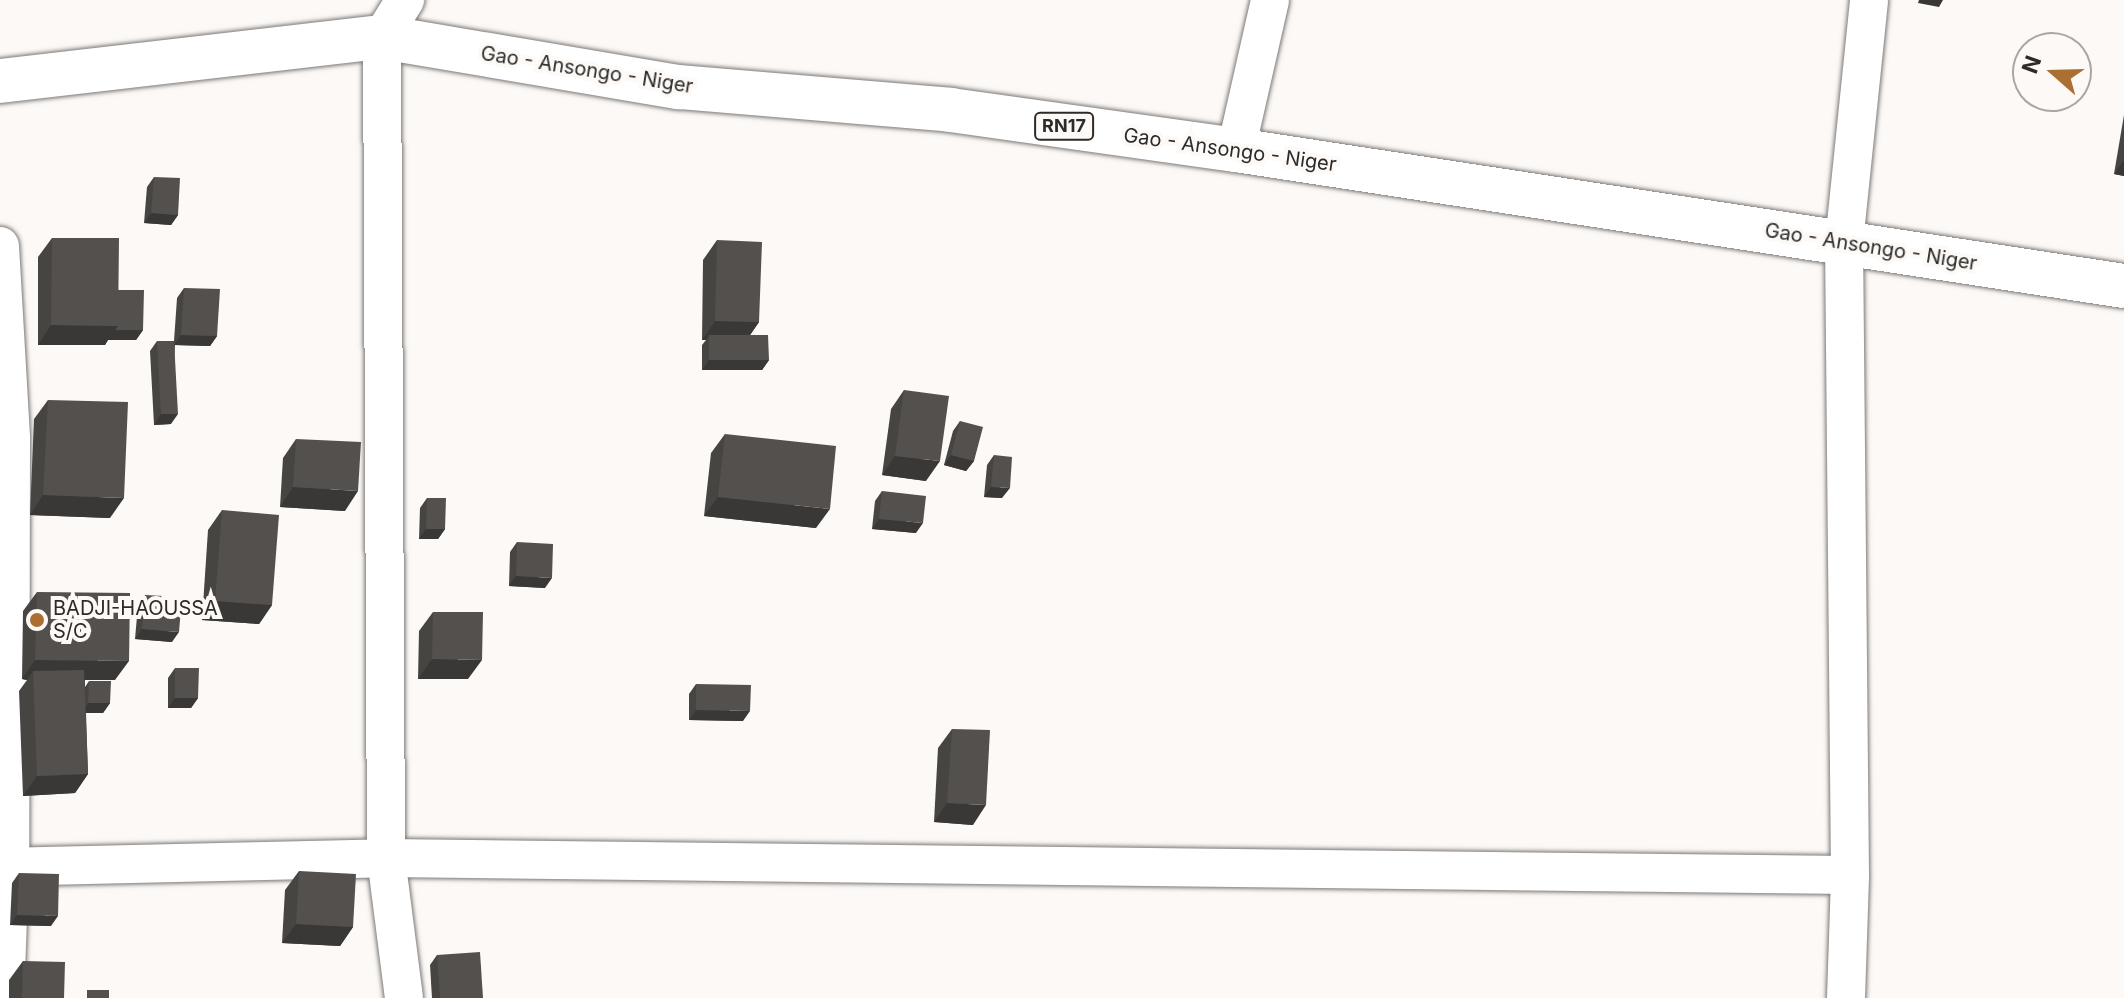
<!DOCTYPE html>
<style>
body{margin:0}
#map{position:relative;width:2124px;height:998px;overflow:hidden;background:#fcf9f6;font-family:Inter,sans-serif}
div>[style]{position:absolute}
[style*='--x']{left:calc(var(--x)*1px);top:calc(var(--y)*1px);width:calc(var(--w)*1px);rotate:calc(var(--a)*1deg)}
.roads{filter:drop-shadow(0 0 2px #7d7977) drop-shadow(0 0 2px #7d7977)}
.minor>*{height:38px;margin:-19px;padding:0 19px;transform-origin:19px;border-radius:19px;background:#fff}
.primary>*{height:44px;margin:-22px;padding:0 22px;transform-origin:22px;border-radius:22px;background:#fff}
.wall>*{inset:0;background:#474542}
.shaded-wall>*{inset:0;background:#3a3836}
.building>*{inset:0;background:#53504d}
.dots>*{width:22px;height:22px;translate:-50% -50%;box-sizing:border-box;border:4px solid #fcf9f6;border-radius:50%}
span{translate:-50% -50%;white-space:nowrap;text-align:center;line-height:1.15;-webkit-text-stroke:8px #fcf9f6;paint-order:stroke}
.shield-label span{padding:2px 6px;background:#fcf9f6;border:2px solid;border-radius:6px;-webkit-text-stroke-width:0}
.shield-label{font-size:18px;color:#2c2b29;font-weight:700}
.street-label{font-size:20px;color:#2c2b29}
.poi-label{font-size:20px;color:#2c2b29}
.left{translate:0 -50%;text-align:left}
.north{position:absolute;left:2012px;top:32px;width:80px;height:80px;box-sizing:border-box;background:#fcf9f6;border:2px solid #a9a7a4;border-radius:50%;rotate:290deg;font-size:22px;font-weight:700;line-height:32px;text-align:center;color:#2c2b29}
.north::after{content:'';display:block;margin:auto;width:28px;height:36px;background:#ab6f31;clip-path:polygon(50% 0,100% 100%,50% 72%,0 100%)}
</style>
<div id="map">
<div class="roads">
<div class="minor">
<i style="--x:1236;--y:150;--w:154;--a:-77.2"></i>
<i style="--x:0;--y:246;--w:192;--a:86.7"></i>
<i style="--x:11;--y:438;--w:429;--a:90.1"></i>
<i style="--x:10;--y:867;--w:131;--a:92.2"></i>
<i style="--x:0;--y:867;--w:386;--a:-1.3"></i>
<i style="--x:386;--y:858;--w:1464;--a:0.67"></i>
<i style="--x:404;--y:998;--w:141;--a:-97.3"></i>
<i style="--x:386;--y:858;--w:821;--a:-90.28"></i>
<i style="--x:382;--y:37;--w:44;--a:-58.1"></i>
<i style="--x:1846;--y:998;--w:123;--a:-88.1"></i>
<i style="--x:1850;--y:875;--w:632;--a:-90.54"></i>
<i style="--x:1844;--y:243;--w:244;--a:-84.1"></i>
</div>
<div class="primary">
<i style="--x:0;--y:81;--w:385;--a:-6.6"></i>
<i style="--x:382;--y:37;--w:301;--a:9.6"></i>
<i style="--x:679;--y:87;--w:273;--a:4.8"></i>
<i style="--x:951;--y:110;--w:288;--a:8"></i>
<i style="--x:1236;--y:150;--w:898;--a:8.71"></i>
</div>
</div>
<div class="wall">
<i style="clip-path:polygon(2124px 115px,2124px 176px,2114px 174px)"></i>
<i style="clip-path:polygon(154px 177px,178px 215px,171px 225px,144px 223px,147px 187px)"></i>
<i style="clip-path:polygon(52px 238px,118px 290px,143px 330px,136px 340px,108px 340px,105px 345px,38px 345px,38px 257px)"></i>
<i style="clip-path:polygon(717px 240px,759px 322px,750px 335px,769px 360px,762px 370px,702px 370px,702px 345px,706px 340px,702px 340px,703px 260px)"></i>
<i style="clip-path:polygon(184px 288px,217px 336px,210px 346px,175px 345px,171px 424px,154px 425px,150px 351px,157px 341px,174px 341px,177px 298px)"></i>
<i style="clip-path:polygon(904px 390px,926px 481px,882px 475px,891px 409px)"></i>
<i style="clip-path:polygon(48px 400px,110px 518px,30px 515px,34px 419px)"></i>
<i style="clip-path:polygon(960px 421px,974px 461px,966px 471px,944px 465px,953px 431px)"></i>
<i style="clip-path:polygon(725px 434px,816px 528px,704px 516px,711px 453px)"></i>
<i style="clip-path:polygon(296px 439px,345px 511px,280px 507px,283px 458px)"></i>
<i style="clip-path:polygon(994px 455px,1002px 498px,984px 497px,987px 465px)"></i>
<i style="clip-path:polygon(882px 491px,916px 533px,872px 529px,875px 501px)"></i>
<i style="clip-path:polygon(427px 498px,445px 529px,438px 539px,419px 539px,420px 508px)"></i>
<i style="clip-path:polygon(222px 510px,272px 605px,259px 624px,202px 620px,208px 530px)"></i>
<i style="clip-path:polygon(517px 542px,545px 588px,509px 586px,510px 552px)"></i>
<i style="clip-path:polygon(37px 592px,115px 680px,85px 680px,85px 687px,89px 681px,110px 703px,103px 713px,86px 713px,88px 774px,75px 793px,23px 796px,19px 691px,27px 680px,22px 679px,23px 611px)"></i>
<i style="clip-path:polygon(145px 595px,172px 642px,135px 639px,138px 605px)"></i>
<i style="clip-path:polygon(433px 612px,468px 679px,418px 679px,419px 631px)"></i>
<i style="clip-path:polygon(175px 668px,198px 698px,191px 708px,168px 708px,168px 678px)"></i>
<i style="clip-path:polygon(696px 684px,743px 721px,689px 720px,689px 694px)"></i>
<i style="clip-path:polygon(952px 729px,973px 825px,934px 822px,938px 748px)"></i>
<i style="clip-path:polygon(299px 871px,353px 927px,340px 946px,282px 943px,285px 890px)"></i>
<i style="clip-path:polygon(19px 873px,51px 926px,10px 925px,12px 883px)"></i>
<i style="clip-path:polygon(437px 955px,483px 998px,432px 998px,430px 965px)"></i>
<i style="clip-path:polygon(23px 961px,64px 998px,9px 998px,9px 980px)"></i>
</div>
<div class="shaded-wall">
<i style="clip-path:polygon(1919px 0,1943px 0,1939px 7px,1918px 3px)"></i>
<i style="clip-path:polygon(2124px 160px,2124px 176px,2114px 174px)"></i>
<i style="clip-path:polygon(151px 213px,178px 215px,171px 225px,144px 223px)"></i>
<i style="clip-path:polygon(715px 321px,759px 322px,746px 341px,709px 335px,706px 340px,702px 340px)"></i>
<i style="clip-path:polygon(51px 325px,118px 326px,143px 330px,136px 340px,108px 340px,105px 345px,38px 345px)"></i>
<i style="clip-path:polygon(181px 335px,217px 336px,210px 346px,174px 345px)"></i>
<i style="clip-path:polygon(709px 360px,769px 360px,762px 370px,702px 370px)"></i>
<i style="clip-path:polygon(161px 414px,178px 414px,171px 424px,154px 425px)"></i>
<i style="clip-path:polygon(951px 455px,974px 461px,966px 471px,944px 465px)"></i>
<i style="clip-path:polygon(895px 456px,940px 461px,926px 481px,882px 475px)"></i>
<i style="clip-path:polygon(293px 487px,358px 491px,345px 511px,280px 507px)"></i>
<i style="clip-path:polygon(991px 487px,1010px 488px,1002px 498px,984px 497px)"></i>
<i style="clip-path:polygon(43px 495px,124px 498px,110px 518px,30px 515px)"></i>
<i style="clip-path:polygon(718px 497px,830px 509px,816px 528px,704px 516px)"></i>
<i style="clip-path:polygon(879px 519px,923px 523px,916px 533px,872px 529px)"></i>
<i style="clip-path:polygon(426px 529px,445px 529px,438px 539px,419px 539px)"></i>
<i style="clip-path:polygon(516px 576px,552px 578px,545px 588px,509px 586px)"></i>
<i style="clip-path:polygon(215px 601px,272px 605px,259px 624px,202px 620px)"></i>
<i style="clip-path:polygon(142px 629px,179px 632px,172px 642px,135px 639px)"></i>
<i style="clip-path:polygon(432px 659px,482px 660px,468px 679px,418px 679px)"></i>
<i style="clip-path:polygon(35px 660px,129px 661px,115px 680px,33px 680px,33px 671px,27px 680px,22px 679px)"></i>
<i style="clip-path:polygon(175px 698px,198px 698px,191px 708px,168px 708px)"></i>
<i style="clip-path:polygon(88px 703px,110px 703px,103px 713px,81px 713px)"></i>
<i style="clip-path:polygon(696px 710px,750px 711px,743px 721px,689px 720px)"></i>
<i style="clip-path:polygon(88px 774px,75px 793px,23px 796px,37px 776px)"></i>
<i style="clip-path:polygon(947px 803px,986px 805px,973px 825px,934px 822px)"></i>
<i style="clip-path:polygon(17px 915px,58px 916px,51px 926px,10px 925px)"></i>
<i style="clip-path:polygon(296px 924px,353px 927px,340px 946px,282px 943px)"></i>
</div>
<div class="building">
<i style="clip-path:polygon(154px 177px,180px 178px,178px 215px,151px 213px)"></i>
<i style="clip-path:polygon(52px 238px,119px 238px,118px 326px,51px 325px)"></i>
<i style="clip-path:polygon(717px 240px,762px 242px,759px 322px,715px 321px)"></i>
<i style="clip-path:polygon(184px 288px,220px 289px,217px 336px,181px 335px)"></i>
<i style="clip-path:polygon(118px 290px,144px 290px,143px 330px,115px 330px,118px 326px)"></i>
<i style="clip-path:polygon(709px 335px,768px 335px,769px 360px,709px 360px)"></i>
<i style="clip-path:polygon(157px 341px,174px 341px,178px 414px,161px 414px)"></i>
<i style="clip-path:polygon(904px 390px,949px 396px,940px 461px,895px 456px)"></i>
<i style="clip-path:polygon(48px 400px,128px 402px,124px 498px,43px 495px)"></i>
<i style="clip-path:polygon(960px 421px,983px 427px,974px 461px,951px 455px)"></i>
<i style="clip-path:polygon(725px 434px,836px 446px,830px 509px,718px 497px)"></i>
<i style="clip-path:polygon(296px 439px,361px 442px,358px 491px,293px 487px)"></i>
<i style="clip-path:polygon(994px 455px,1012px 457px,1010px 488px,991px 487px)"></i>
<i style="clip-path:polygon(882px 491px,926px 496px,923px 523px,879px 519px)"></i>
<i style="clip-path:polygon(427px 498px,446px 498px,445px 529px,426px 529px)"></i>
<i style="clip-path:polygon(222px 510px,279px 515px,272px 605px,215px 601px)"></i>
<i style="clip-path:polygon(517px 542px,553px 544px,552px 578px,516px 576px)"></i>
<i style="clip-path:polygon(37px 592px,130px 593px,129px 661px,35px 660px)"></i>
<i style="clip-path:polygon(145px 595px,182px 597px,179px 632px,142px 629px)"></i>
<i style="clip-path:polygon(433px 612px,483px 612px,482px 660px,432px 659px)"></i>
<i style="clip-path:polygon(175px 668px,199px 668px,198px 698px,175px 698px)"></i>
<i style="clip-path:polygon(84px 670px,88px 774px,37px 776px,33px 671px)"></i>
<i style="clip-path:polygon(89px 681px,111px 681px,110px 703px,88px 703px)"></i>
<i style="clip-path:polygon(696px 684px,751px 685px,750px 711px,696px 710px)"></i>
<i style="clip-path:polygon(952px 729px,990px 730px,986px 805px,947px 803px)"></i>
<i style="clip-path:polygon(299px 871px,356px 874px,353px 927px,296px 924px)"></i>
<i style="clip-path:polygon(19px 873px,59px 874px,58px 916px,17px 915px)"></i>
<i style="clip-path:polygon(480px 952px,483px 998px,440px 998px,437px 955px)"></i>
<i style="clip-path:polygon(23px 961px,65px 962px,64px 998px,22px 998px)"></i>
<i style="clip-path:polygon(87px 990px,109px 990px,109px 998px,87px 998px)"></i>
</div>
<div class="dots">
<i style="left:37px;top:620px;background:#ab6f31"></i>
</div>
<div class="shield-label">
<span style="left:1064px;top:126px">RN17</span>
</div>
<div class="street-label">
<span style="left:587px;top:70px;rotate:9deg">Gao - Ansongo - Niger</span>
<span style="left:1230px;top:150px;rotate:8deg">Gao - Ansongo - Niger</span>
<span style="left:1871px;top:247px;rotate:9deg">Gao - Ansongo - Niger</span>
</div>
<div class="poi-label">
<span class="left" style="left:53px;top:620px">BADJI-HAOUSSA<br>S/C</span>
</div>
<div class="north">N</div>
</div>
